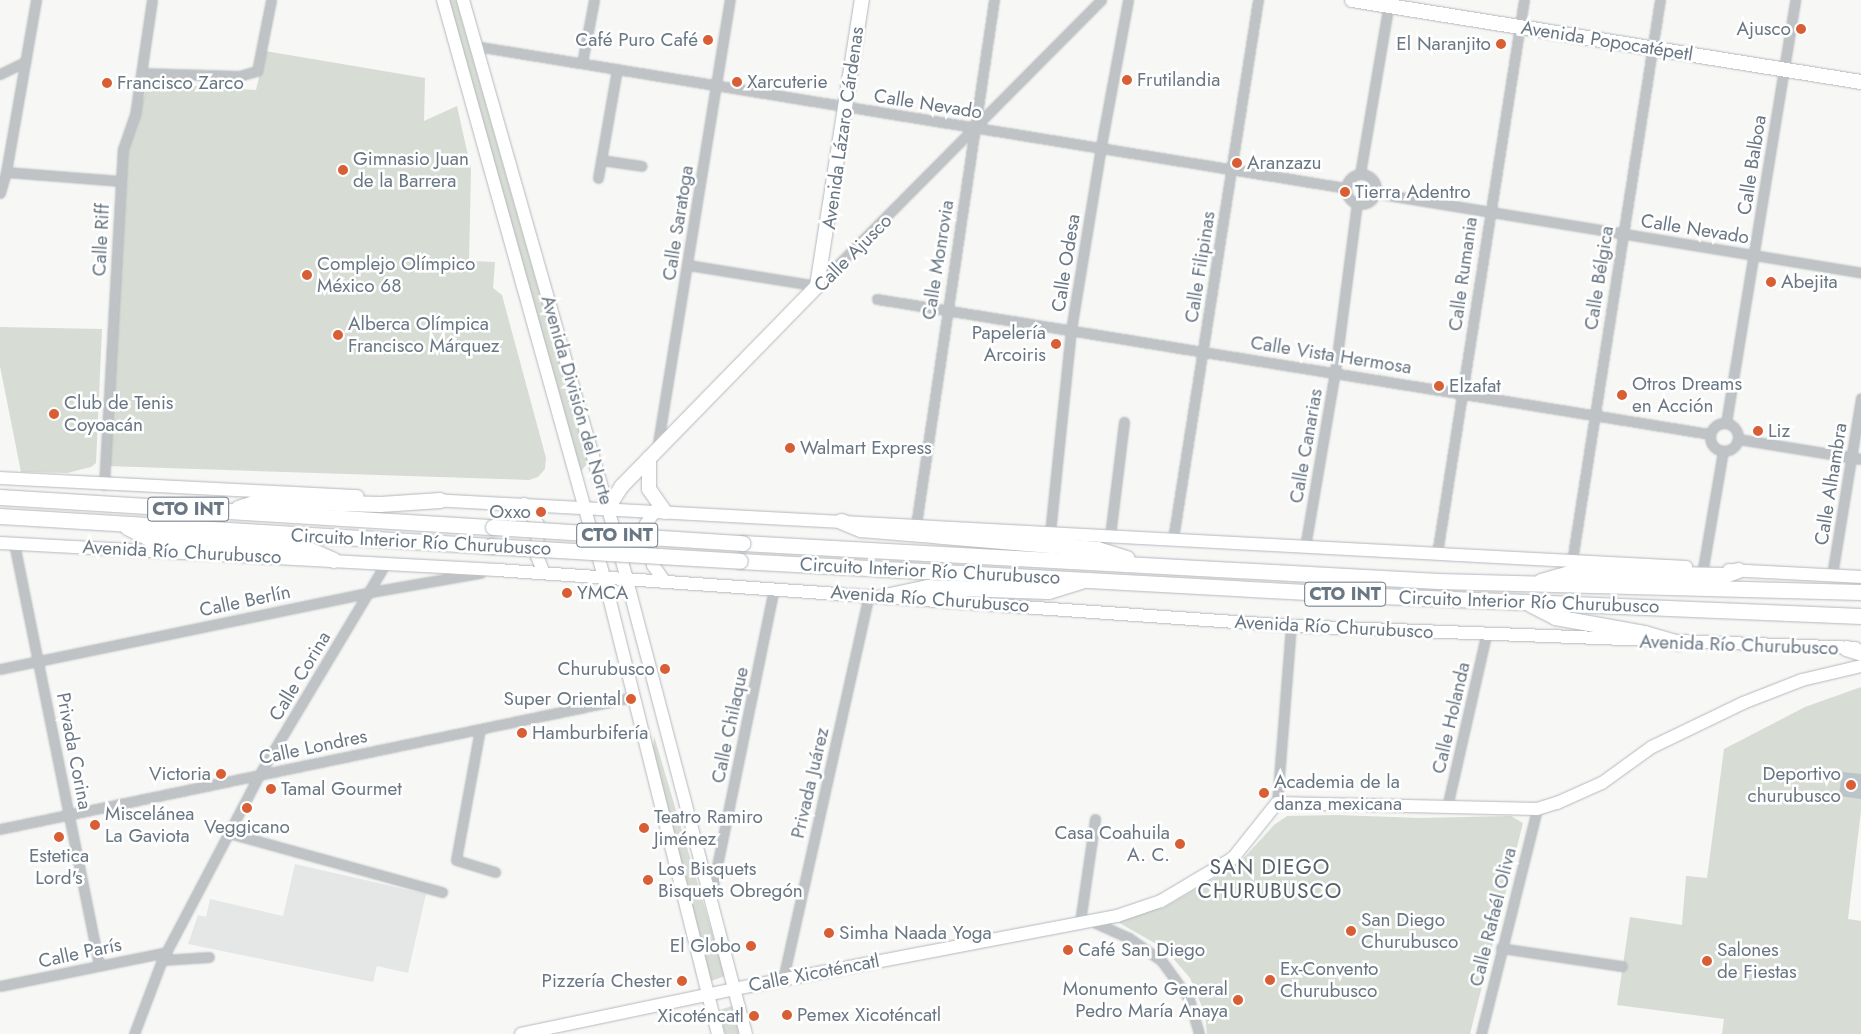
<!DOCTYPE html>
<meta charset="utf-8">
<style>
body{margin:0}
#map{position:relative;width:1861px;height:1034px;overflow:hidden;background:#f7f7f5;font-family:Jost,sans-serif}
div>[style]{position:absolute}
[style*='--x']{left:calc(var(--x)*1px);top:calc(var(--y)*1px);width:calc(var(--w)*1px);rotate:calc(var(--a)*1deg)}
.built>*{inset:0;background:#e5e6e6}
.green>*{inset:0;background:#d7dcd4}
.water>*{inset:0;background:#bac4c9}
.roads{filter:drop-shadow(0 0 1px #b4b8bd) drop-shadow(0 0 1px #b4b8bd)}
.street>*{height:9px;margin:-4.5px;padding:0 4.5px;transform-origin:4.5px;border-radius:4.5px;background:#bfc3c6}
.street>.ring{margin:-4.5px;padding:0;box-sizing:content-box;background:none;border:9px solid #bfc3c6;border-radius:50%}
.secondary>*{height:12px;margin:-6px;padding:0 6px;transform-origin:6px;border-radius:6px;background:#fff}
.primary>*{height:14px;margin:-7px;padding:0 7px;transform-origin:7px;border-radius:7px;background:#fff}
.highway>*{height:15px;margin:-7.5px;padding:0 7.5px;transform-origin:7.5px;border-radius:7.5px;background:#fff}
.bridges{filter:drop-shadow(0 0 1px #b2b6b9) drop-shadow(0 0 1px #b2b6b9)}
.highway-bridge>*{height:15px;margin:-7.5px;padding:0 7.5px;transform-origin:7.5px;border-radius:7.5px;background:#fff}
.dots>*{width:14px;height:14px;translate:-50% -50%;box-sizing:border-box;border:2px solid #fff;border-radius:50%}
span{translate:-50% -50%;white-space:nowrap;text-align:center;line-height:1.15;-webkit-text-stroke:5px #fff;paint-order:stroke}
.shield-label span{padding:1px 4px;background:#fff;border:1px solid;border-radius:4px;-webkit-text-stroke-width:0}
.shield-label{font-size:18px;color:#697784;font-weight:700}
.poi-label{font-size:19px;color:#697784}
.right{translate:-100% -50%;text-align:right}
.left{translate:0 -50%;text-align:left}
.street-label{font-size:19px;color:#697784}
.quarter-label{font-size:21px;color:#566069;letter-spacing:1px}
</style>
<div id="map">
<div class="built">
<i style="clip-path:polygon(295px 864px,426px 894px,408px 973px,377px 966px,373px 982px,188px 944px,198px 915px,206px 917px,210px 899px,283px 916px)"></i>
</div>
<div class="green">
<i style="clip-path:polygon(449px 0,456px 0,588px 463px,581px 471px)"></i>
<i style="clip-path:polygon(265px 51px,425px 78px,424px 121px,457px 106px,471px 169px,469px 261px,495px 262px,493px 288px,502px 295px,546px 458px,545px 469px,538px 477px,529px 480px,107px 466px,128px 151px,148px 83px,256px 90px)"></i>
<i style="clip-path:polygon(0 327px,102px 329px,96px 463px,91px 467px,67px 473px,21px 472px,0 366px)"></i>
<i style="clip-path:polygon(1861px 687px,1861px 811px,1848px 919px,1861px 921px,1861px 1034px,1722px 1034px,1724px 1019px,1617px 1005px,1630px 917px,1682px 925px,1686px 876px,1707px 878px,1724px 749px,1805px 707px)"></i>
<i style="clip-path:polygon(654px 736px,725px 976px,711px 981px,653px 748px)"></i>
<i style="clip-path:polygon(1337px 815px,1420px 818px,1511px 816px,1523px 823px,1470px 1034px,1207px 1034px,1205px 1014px,1190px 978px,1165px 949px,1116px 921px,1116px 917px,1163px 908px,1213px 879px,1239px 863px,1274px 825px,1287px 816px)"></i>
<i style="clip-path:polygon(732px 1006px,739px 1034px,725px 1034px,719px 1010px)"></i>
</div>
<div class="water">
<i style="clip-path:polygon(1842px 772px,1861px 774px,1861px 799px,1839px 796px)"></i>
</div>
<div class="roads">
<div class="street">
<i style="--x:475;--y:46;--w:882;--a:9.26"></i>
<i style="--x:582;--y:63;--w:64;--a:-79.2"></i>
<i style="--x:141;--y:73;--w:98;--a:1.8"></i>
<i style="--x:239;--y:76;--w:19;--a:-16"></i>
<i style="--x:257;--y:71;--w:72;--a:-78.8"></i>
<i style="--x:0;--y:74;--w:28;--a:-26"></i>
<i style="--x:601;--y:160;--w:41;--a:8.3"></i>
<i style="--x:6;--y:172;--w:115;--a:4.5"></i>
<i style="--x:1360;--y:174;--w:173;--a:-80.4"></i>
<i class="ring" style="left:1346px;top:174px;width:21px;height:21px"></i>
<i style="--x:598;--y:178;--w:111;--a:-80.1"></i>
<i style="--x:0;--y:193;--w:22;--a:-74"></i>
<i style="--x:6;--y:172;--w:175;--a:-80.1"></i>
<i style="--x:1375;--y:193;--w:493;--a:9.3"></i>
<i style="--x:688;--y:265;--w:131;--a:9.2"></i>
<i style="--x:817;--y:286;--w:403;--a:-45.2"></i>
<i style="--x:877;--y:299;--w:844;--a:9.21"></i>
<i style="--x:1726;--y:423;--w:429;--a:-80.7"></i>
<i class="ring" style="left:1710px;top:423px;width:19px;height:19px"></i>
<i style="--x:1738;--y:439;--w:125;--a:9.2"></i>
<i style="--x:657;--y:449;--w:455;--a:-80.8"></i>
<i style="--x:104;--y:485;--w:337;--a:-86.8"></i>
<i style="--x:123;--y:149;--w:36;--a:-71"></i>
<i style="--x:135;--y:115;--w:116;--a:-81.6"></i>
<i style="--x:916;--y:525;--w:531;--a:-81.55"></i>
<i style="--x:1050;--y:533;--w:204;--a:-84.1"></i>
<i style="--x:1071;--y:330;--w:186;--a:-80.7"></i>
<i style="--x:1101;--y:146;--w:148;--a:-79.5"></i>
<i style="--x:1110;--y:536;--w:115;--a:-83"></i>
<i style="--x:1173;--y:539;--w:546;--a:-81.04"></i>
<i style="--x:14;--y:543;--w:431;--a:78.6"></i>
<i style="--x:1305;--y:547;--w:178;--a:-80.3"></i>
<i style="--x:1335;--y:372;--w:170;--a:-82.6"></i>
<i style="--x:1437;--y:554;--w:561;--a:-81.08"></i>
<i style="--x:1572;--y:561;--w:568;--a:-81.09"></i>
<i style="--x:1703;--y:568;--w:119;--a:-80.3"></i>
<i style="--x:1832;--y:575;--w:179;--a:-80.7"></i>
<i style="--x:0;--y:669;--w:379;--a:-11.7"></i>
<i style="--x:371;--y:592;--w:111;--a:-9.9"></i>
<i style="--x:480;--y:729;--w:133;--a:100.4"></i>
<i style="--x:456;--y:860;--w:41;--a:17.1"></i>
<i style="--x:1277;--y:803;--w:178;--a:-85.5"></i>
<i style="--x:1447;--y:807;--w:175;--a:-77.2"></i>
<i style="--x:0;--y:829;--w:647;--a:-11.78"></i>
<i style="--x:229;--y:833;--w:221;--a:15.5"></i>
<i style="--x:711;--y:895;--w:313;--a:-78.4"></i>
<i style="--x:1091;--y:921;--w:42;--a:24.1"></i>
<i style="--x:1129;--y:938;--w:39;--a:35"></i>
<i style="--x:1161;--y:960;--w:48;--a:54.3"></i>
<i style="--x:1189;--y:999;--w:36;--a:74"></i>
<i style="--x:1080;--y:922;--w:104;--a:-81.7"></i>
<i style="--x:1501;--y:948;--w:122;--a:8.5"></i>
<i style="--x:162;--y:960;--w:47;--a:-3.7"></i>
<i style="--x:783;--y:979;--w:394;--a:-77.4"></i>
<i style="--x:0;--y:986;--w:170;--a:-11.5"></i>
<i style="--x:134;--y:1034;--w:79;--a:-69.3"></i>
<i style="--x:162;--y:960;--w:209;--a:-62.3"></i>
<i style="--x:259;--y:775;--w:247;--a:-59.1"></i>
<i style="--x:1481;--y:1034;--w:232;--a:-76"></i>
</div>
<div class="secondary">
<i style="--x:443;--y:0;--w:599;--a:74.41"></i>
<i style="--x:604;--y:577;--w:471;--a:76"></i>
<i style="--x:463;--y:0;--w:544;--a:74.1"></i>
<i style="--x:612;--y:523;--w:528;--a:75.31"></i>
<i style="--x:0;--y:478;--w:358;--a:2.9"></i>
<i style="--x:431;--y:500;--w:1257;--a:3.06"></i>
<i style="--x:524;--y:504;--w:25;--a:56"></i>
<i style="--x:538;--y:525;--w:31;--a:92"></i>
<i style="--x:537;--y:556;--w:18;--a:68"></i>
<i style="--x:655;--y:511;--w:16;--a:125"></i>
<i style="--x:646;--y:524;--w:42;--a:80.3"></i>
<i style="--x:653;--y:565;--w:19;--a:55"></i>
<i style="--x:0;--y:543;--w:498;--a:3.1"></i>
<i style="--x:497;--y:570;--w:796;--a:4.03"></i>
<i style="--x:1291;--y:626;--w:565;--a:2.23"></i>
<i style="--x:1729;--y:570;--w:132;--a:3"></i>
<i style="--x:521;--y:1034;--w:218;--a:-11.9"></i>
<i style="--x:734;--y:989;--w:390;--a:-10.8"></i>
<i style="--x:1117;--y:916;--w:46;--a:-18.8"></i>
<i style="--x:1161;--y:901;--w:84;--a:-30.8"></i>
<i style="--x:1233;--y:858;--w:70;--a:-51.3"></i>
<i style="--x:1277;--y:803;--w:260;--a:1.3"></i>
<i style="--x:1537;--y:809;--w:21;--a:-17"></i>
<i style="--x:1557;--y:803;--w:49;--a:-24"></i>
<i style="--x:1602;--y:783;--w:62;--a:-35.8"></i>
<i style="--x:1652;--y:747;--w:101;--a:-25.8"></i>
<i style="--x:1743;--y:703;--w:63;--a:-21.3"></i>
<i style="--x:1802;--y:680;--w:61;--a:-13.3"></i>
</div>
<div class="primary">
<i style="--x:1352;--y:0;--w:516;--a:9.15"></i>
<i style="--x:649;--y:458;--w:31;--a:90"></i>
<i style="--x:649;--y:489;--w:28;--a:55"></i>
<i style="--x:608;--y:508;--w:26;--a:-58"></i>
<i style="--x:622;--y:486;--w:279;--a:-45.7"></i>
<i style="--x:817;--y:286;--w:290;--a:-81.1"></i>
</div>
<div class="highway">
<i style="--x:0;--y:497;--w:494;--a:3.5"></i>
<i style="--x:238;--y:508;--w:23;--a:-18"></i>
<i style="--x:260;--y:501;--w:120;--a:1.4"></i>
<i style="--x:380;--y:504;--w:60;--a:-3.8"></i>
<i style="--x:0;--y:516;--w:492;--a:3.5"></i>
<i style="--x:841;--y:521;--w:21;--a:23"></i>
<i style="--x:860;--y:529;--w:238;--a:4.8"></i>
<i style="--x:1097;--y:549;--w:31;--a:17"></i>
<i style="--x:127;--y:527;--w:25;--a:27"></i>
<i style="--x:149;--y:538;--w:154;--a:3.3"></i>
<i style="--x:303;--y:547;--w:33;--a:23"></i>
<i style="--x:742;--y:543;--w:697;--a:3.13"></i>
<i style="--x:1438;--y:581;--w:423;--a:1.5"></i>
<i style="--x:740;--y:561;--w:642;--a:3.13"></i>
<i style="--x:1381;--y:596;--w:480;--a:2.4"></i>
<i style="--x:1541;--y:581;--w:32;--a:-16"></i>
<i style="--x:1572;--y:572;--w:153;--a:1.1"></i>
<i style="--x:1725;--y:575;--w:14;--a:-21"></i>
<i style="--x:885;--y:596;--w:43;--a:-12.1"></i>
<i style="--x:927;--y:587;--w:121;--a:1.9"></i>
<i style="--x:1048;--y:591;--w:34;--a:-17"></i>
<i style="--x:1530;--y:604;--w:28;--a:27"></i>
<i style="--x:1555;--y:617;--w:90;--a:10.2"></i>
<i style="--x:1644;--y:633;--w:35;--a:16"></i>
<i style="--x:1846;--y:648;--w:16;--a:18"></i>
</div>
</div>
<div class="bridges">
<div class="highway-bridge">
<i style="--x:493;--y:527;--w:250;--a:3.7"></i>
<i style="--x:491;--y:546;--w:249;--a:3.4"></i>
</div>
</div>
<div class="dots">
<i style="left:1801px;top:29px;background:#d75e35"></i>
<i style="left:708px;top:40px;background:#d75e35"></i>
<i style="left:1501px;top:44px;background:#d75e35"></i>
<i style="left:1127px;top:80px;background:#d75e35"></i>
<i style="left:737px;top:82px;background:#d75e35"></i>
<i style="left:107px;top:83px;background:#d75e35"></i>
<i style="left:1237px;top:163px;background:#d75e35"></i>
<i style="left:343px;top:170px;background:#d75e35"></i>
<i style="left:1345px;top:192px;background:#d75e35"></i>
<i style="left:307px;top:275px;background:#d75e35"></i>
<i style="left:1771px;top:282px;background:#d75e35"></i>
<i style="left:338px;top:335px;background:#d75e35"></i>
<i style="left:1056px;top:344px;background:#d75e35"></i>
<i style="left:1439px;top:386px;background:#d75e35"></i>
<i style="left:1622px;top:395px;background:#d75e35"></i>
<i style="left:54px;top:414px;background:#d75e35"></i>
<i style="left:1758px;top:431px;background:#d75e35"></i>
<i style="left:790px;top:448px;background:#d75e35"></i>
<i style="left:541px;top:512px;background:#d75e35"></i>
<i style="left:567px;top:593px;background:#d75e35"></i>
<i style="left:665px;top:669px;background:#d75e35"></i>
<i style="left:631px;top:699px;background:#d75e35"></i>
<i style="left:522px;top:733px;background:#d75e35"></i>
<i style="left:221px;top:774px;background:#d75e35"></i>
<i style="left:1851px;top:785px;background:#d75e35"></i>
<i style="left:271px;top:789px;background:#d75e35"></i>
<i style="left:1264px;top:793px;background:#d75e35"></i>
<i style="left:247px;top:808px;background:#d75e35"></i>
<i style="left:95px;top:825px;background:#d75e35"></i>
<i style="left:644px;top:828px;background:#d75e35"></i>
<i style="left:59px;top:837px;background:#d75e35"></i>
<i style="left:1180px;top:844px;background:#d75e35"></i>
<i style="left:648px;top:880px;background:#d75e35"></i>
<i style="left:1351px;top:931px;background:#d75e35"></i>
<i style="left:829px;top:933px;background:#d75e35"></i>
<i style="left:751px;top:946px;background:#d75e35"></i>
<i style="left:1068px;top:950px;background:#d75e35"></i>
<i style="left:1707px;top:961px;background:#d75e35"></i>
<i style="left:1270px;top:980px;background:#d75e35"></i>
<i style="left:682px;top:981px;background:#d75e35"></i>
<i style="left:1238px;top:1000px;background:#d75e35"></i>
<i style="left:787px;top:1015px;background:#d75e35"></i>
<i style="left:754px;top:1016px;background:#d75e35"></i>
</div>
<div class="shield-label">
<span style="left:188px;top:509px">CTO INT</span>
<span style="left:617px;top:535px">CTO INT</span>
<span style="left:1345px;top:594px">CTO INT</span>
</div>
<div class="poi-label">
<span class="right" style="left:1791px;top:29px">Ajusco</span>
<span class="right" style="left:698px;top:40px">Café Puro Café</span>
<span class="right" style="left:1491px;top:44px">El Naranjito</span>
<span class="left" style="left:1137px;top:80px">Frutilandia</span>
<span class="left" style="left:747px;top:82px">Xarcuterie</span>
<span class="left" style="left:117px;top:83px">Francisco Zarco</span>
<span class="left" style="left:353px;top:170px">Gimnasio Juan<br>de la Barrera</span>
<span class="left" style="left:1247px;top:163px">Aranzazu</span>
<span class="left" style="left:1355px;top:192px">Tierra Adentro</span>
<span class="left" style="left:317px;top:275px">Complejo Olímpico<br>México 68</span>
<span class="left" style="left:1781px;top:282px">Abejita</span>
<span class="left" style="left:348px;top:335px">Alberca Olímpica<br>Francisco Márquez</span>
<span class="right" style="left:1046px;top:344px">Papelería<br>Arcoiris</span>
<span class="left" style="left:1632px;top:395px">Otros Dreams<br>en Acción</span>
<span class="left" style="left:1449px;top:386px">Elzafat</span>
<span class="left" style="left:64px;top:414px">Club de Tenis<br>Coyoacán</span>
<span class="left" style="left:1768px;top:431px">Liz</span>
<span class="left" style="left:800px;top:448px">Walmart Express</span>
<span class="right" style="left:531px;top:512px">Oxxo</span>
<span class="left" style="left:577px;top:593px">YMCA</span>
<span class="right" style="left:655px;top:669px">Churubusco</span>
<span class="right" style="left:621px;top:699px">Super Oriental</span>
<span class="left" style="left:532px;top:733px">Hamburbifería</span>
<span class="right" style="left:211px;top:774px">Victoria</span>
<span class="right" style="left:1841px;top:785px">Deportivo<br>churubusco</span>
<span class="left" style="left:1274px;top:793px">Academia de la<br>danza mexicana</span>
<span class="left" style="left:281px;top:789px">Tamal Gourmet</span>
<span class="left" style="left:105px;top:825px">Miscelánea<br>La Gaviota</span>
<span class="left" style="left:654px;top:828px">Teatro Ramiro<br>Jiménez</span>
<span style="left:247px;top:827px">Veggicano</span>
<span class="right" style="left:1170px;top:844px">Casa Coahuila<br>A. C.</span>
<span style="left:59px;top:867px">Estetica<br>Lord's</span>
<span class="left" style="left:658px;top:880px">Los Bisquets<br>Bisquets Obregón</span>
<span class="left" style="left:1361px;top:931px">San Diego<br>Churubusco</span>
<span class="left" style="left:839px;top:933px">Simha Naada Yoga</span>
<span class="right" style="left:741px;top:946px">El Globo</span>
<span class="left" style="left:1078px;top:950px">Café San Diego</span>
<span class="left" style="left:1717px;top:961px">Salones<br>de Fiestas</span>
<span class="left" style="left:1280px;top:980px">Ex-Convento<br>Churubusco</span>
<span class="right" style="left:672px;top:981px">Pizzería Chester</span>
<span class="right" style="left:1228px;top:1000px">Monumento General<br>Pedro María Anaya</span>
<span class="left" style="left:797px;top:1015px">Pemex Xicoténcatl</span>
<span class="right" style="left:744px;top:1016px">Xicoténcatl</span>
</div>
<div class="street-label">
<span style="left:1607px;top:41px;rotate:9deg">Avenida Popocatépetl</span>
<span style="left:928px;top:104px;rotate:9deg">Calle Nevado</span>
<span style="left:843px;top:128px;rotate:-82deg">Avenida Lázaro Cárdenas</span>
<span style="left:1752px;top:165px;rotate:-81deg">Calle Balboa</span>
<span style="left:678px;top:223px;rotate:-81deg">Calle Saratoga</span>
<span style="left:1695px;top:229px;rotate:9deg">Calle Nevado</span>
<span style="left:101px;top:240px;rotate:-87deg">Calle Riff</span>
<span style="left:853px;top:253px;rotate:-45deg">Calle Ajusco</span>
<span style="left:938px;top:260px;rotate:-81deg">Calle Monrovia</span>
<span style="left:1066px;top:263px;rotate:-81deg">Calle Odesa</span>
<span style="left:1200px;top:267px;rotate:-81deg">Calle Filipinas</span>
<span style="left:1463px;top:274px;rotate:-82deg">Calle Rumania</span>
<span style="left:1599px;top:278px;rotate:-81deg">Calle Bélgica</span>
<span style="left:1331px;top:355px;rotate:9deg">Calle Vista Hermosa</span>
<span style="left:577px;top:400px;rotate:74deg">Avenida División del Norte</span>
<span style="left:1306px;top:446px;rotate:-80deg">Calle Canarias</span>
<span style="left:1831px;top:484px;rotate:-81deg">Calle Alhambra</span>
<span style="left:421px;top:542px;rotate:3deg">Circuito Interior Río Churubusco</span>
<span style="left:182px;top:552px;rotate:3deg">Avenida Río Churubusco</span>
<span style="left:930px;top:571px;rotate:3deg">Circuito Interior Río Churubusco</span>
<span style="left:930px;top:599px;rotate:4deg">Avenida Río Churubusco</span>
<span style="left:245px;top:601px;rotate:-12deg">Calle Berlín</span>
<span style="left:1529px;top:602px;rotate:2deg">Circuito Interior Río Churubusco</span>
<span style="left:1334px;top:627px;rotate:3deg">Avenida Río Churubusco</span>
<span style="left:1739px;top:645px;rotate:2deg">Avenida Río Churubusco</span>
<span style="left:300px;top:676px;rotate:-59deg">Calle Corina</span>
<span style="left:1451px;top:718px;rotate:-77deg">Calle Holanda</span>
<span style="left:730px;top:725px;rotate:-78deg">Calle Chilaque</span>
<span style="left:313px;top:747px;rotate:-12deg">Calle Londres</span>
<span style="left:74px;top:751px;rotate:79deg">Privada Corina</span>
<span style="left:810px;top:783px;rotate:-77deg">Privada Juárez</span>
<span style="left:1493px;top:917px;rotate:-76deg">Calle Rafaél Oliva</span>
<span style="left:80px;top:953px;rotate:-12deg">Calle París</span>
<span style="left:814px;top:973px;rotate:-11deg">Calle Xicoténcatl</span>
</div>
<div class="quarter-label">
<span style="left:1270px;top:879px">SAN DIEGO<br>CHURUBUSCO</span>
</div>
</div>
